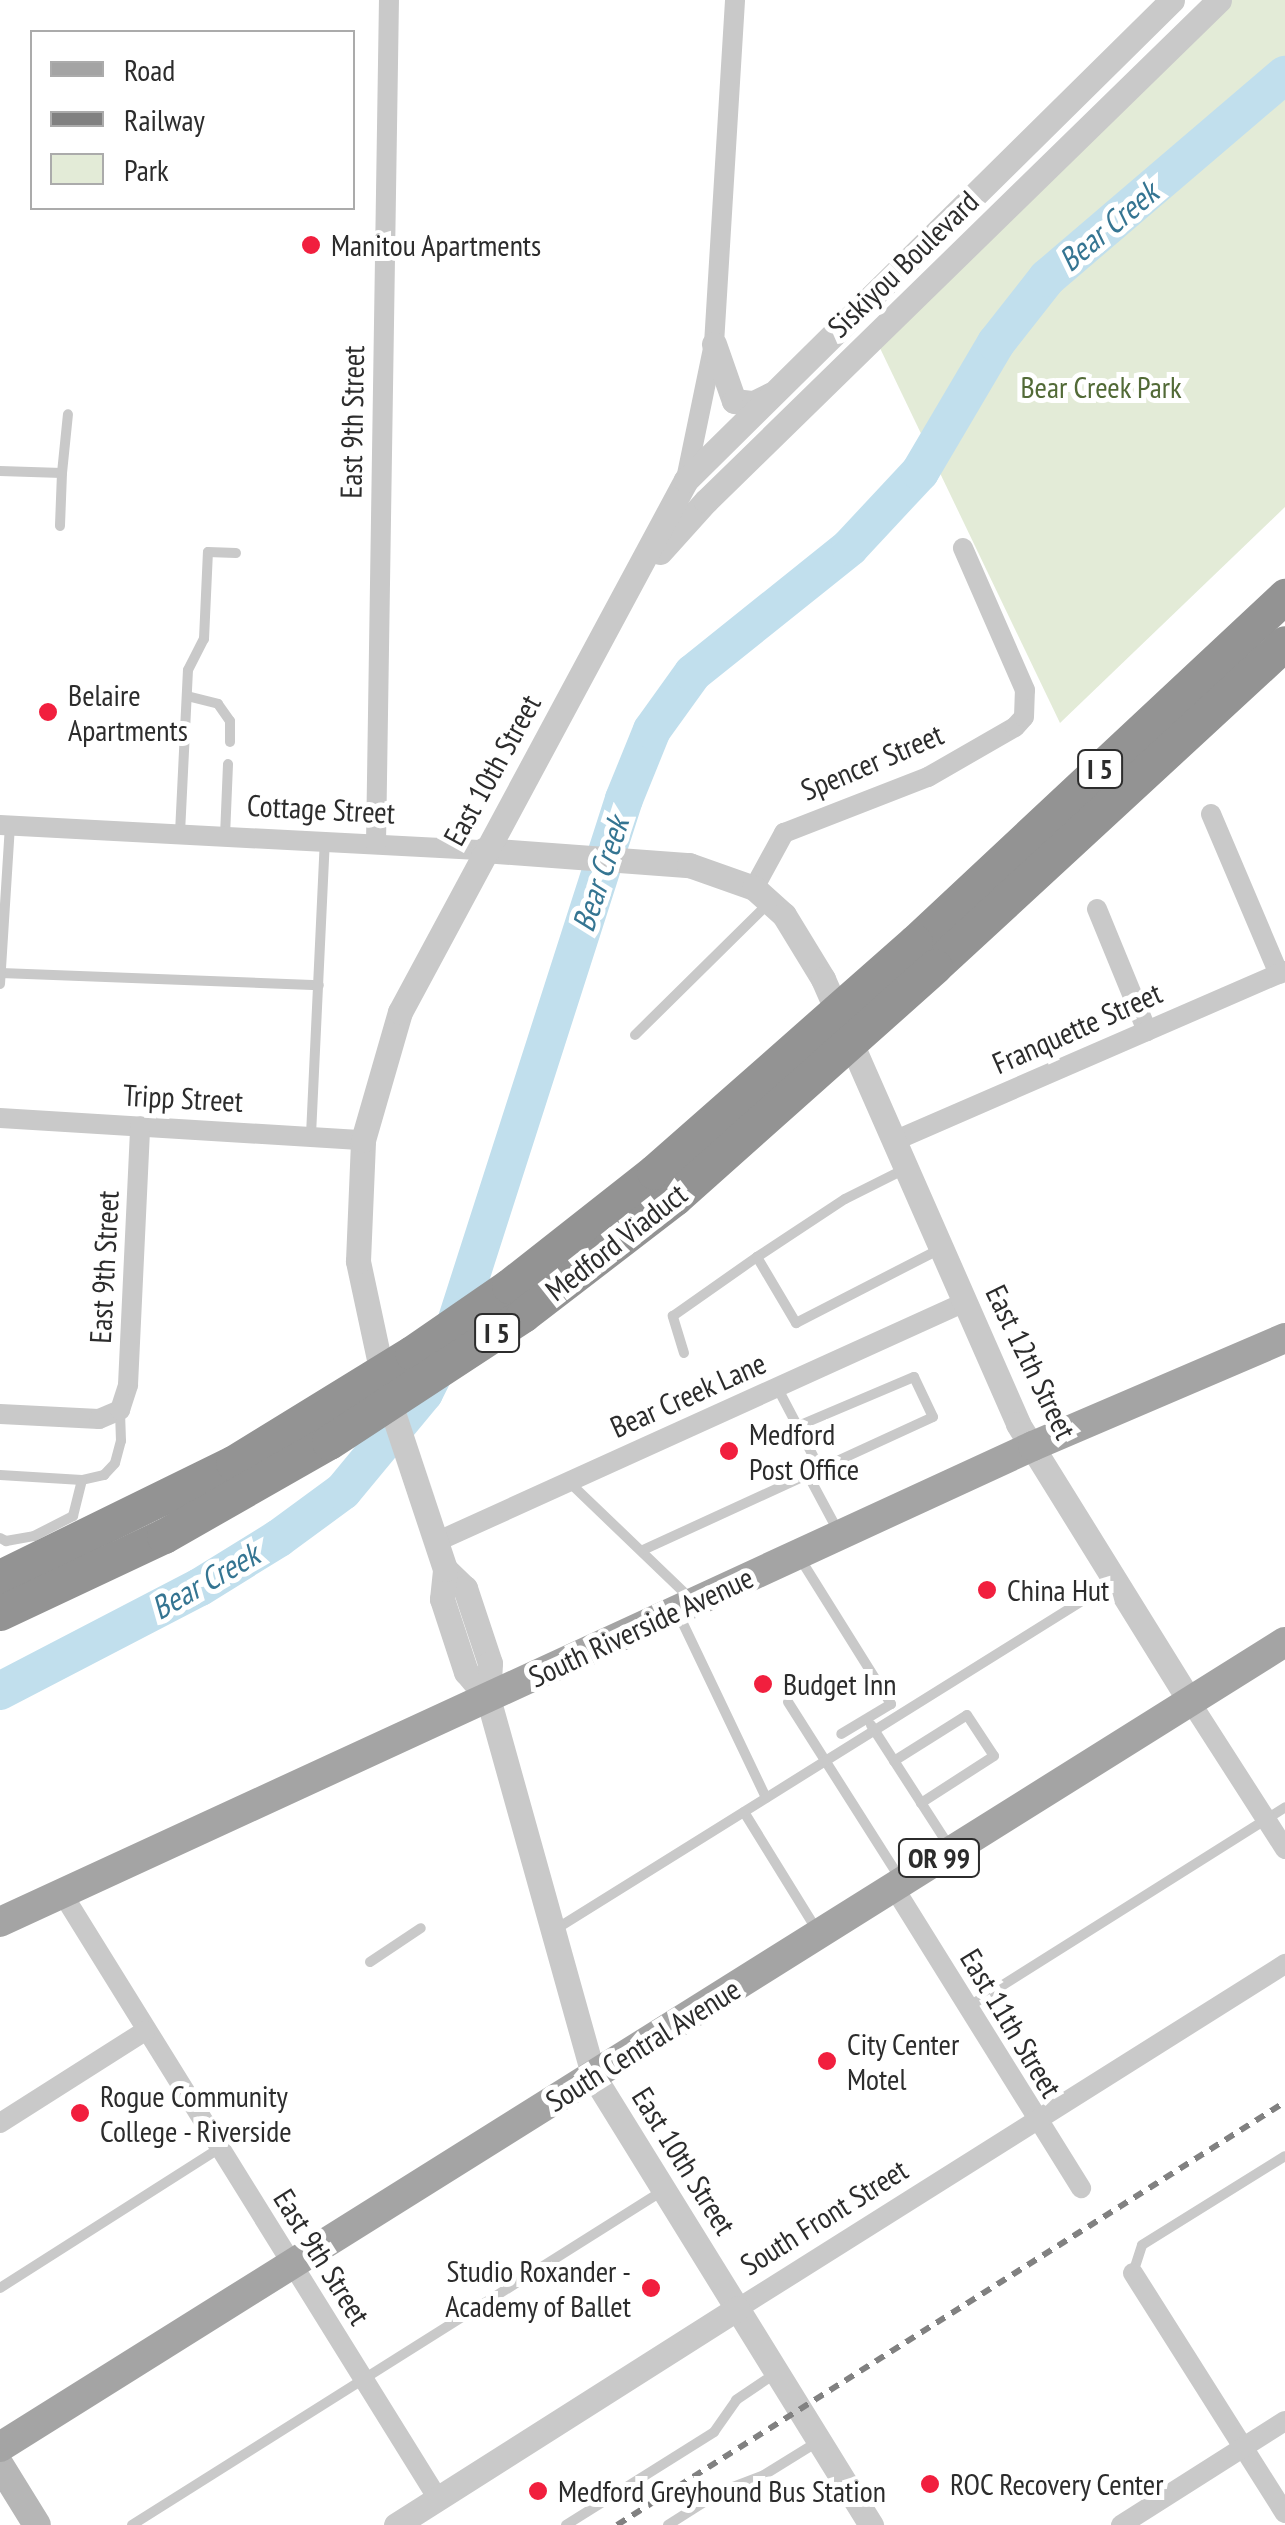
<!DOCTYPE html>
<style>
body{margin:0}
#map{position:relative;width:1285px;height:2525px;overflow:hidden;background:#fff;font-family:"PT Sans Narrow",sans-serif}
div>[style]{position:absolute}
[style*='--x']{left:calc(var(--x)*1px);top:calc(var(--y)*1px);width:calc(var(--w)*1px);rotate:calc(var(--a)*1deg)}
.green>*{inset:0;background:#e3ebd7}
.river>*{height:38px;margin:-19px;padding:0 19px;transform-origin:19px;border-radius:19px;background:#c1dfed}
.service>*{height:10px;margin:-5px;padding:0 5px;transform-origin:5px;border-radius:5px;background:#c9c9c9}
.minor>*{height:20px;margin:-10px;padding:0 10px;transform-origin:10px;border-radius:10px;background:#c9c9c9}
.tertiary>*{height:25px;margin:-12.5px;padding:0 12.5px;transform-origin:12.5px;border-radius:12.5px;background:#c9c9c9}
.secondary>*{height:28px;margin:-14px;padding:0 14px;transform-origin:14px;border-radius:14px;background:#b6b6b6}
.primary>*{height:30px;margin:-15px;padding:0 15px;transform-origin:15px;border-radius:15px;background:#a4a4a4}
.motorway>*{height:35px;margin:-17.5px;padding:0 17.5px;transform-origin:17.5px;border-radius:17.5px;background:#939393}
.rail>*{height:6px;margin-top:-3px;transform-origin:0;background:repeating-linear-gradient(90deg,#818181 0 10px,transparent 0 18px)}
.motorway-bridge>*{height:35px;margin:-17.5px;padding:0 17.5px;transform-origin:17.5px;border-radius:17.5px;background:#939393}
.dots>*{width:28px;height:28px;translate:-50% -50%;box-sizing:border-box;border:5px solid #fff;border-radius:50%}
span{translate:-50% -50%;white-space:nowrap;text-align:center;line-height:1.15;-webkit-text-stroke:10px #fff;paint-order:stroke}
.shield-label span{padding:2px 8px;background:#fff;border:2px solid;border-radius:8px;-webkit-text-stroke-width:0}
.shield-label{font-size:28px;color:#2c2c2c;font-weight:700}
.poi-label{font-size:30px;color:#2c2c2c}
.left{translate:0 -50%;text-align:left}
.right{translate:-100% -50%;text-align:right}
.street-label{font-size:30px;color:#2c2c2c}
.park-label{font-size:30px;color:#526a37}
.water-label{font-size:32px;color:#357592;font-style:italic}
.legend{position:absolute;left:30px;top:30px;width:325px;height:180px;box-sizing:border-box;background:#fff;border:2px solid #ababab;margin:0;padding:12px 18px;list-style:none;font-size:30px;color:#2c2c2c}
.legend li{display:flex;align-items:center;gap:20px;height:50px}
.legend b{width:50px;border:2px solid #ababab}
</style>
<div id="map">
<div class="green">
<i style="clip-path:polygon(1231px 0,1285px 0,1285px 507px,1060px 723px,878px 344px)"></i>
</div>
<div class="river">
<i style="--x:0;--y:1691;--w:225;--a:-27.5"></i>
<i style="--x:200;--y:1587;--w:93;--a:-31.8"></i>
<i style="--x:279;--y:1538;--w:79;--a:-36.3"></i>
<i style="--x:343;--y:1491;--w:127;--a:-50.4"></i>
<i style="--x:424;--y:1393;--w:58;--a:-63.4"></i>
<i style="--x:450;--y:1341;--w:569;--a:-72.2"></i>
<i style="--x:624;--y:799;--w:74;--a:-67.9"></i>
<i style="--x:652;--y:730;--w:70;--a:-54.3"></i>
<i style="--x:693;--y:673;--w:201;--a:-38.7"></i>
<i style="--x:850;--y:547;--w:103;--a:-47"></i>
<i style="--x:920;--y:472;--w:150;--a:-59.5"></i>
<i style="--x:996;--y:343;--w:83;--a:-51.9"></i>
<i style="--x:1047;--y:278;--w:313;--a:-40.5"></i>
</div>
<div class="service">
<i style="--x:0;--y:471;--w:62;--a:1.8"></i>
<i style="--x:62;--y:473;--w:53;--a:92.2"></i>
<i style="--x:62;--y:473;--w:59;--a:-84.2"></i>
<i style="--x:187;--y:696;--w:32;--a:14"></i>
<i style="--x:218;--y:704;--w:21;--a:55"></i>
<i style="--x:230;--y:721;--w:21;--a:90"></i>
<i style="--x:180;--y:833;--w:163;--a:-87.2"></i>
<i style="--x:188;--y:670;--w:35;--a:-63"></i>
<i style="--x:204;--y:639;--w:87;--a:-87.4"></i>
<i style="--x:208;--y:552;--w:28;--a:2"></i>
<i style="--x:225;--y:836;--w:72;--a:-87.6"></i>
<i style="--x:1;--y:973;--w:318;--a:2.2"></i>
<i style="--x:0;--y:984;--w:158;--a:-86.4"></i>
<i style="--x:635;--y:1035;--w:188;--a:-44.6"></i>
<i style="--x:311;--y:1135;--w:293;--a:-87.3"></i>
<i style="--x:757;--y:1257;--w:105;--a:-33.4"></i>
<i style="--x:845;--y:1199;--w:67;--a:-26.6"></i>
<i style="--x:684;--y:1353;--w:39;--a:-107"></i>
<i style="--x:673;--y:1316;--w:103;--a:-35.1"></i>
<i style="--x:757;--y:1257;--w:77;--a:59.4"></i>
<i style="--x:796;--y:1323;--w:162;--a:-27.2"></i>
<i style="--x:798;--y:1426;--w:126;--a:-22.9"></i>
<i style="--x:914;--y:1377;--w:44;--a:64.6"></i>
<i style="--x:933;--y:1417;--w:124;--a:155.3"></i>
<i style="--x:0;--y:1475;--w:82;--a:3.5"></i>
<i style="--x:82;--y:1480;--w:23;--a:-13"></i>
<i style="--x:104;--y:1475;--w:16;--a:-47"></i>
<i style="--x:115;--y:1463;--w:23;--a:-75"></i>
<i style="--x:121;--y:1441;--w:30;--a:-92"></i>
<i style="--x:808;--y:1475;--w:64;--a:61.8"></i>
<i style="--x:569;--y:1482;--w:168;--a:43.8"></i>
<i style="--x:0;--y:1538;--w:7;--a:27"></i>
<i style="--x:6;--y:1541;--w:28;--a:-10"></i>
<i style="--x:34;--y:1536;--w:44;--a:-27.1"></i>
<i style="--x:73;--y:1516;--w:37;--a:-76"></i>
<i style="--x:643;--y:1550;--w:195;--a:-24.6"></i>
<i style="--x:820;--y:1469;--w:93;--a:-117.7"></i>
<i style="--x:801;--y:1560;--w:170;--a:58"></i>
<i style="--x:891;--y:1704;--w:58;--a:149"></i>
<i style="--x:677;--y:1611;--w:207;--a:64.5"></i>
<i style="--x:788;--y:1702;--w:211;--a:57.6"></i>
<i style="--x:871;--y:1725;--w:148;--a:57.2"></i>
<i style="--x:894;--y:1761;--w:86;--a:-32.2"></i>
<i style="--x:967;--y:1715;--w:49;--a:56.6"></i>
<i style="--x:994;--y:1756;--w:87;--a:147.2"></i>
<i style="--x:744;--y:1812;--w:139;--a:58.3"></i>
<i style="--x:556;--y:1929;--w:658;--a:-31.95"></i>
<i style="--x:370;--y:1962;--w:61;--a:-33.7"></i>
<i style="--x:968;--y:2007;--w:375;--a:-32.2"></i>
<i style="--x:1133;--y:2273;--w:29;--a:-72"></i>
<i style="--x:1142;--y:2245;--w:168;--a:-31.9"></i>
<i style="--x:0;--y:2288;--w:257;--a:-32.5"></i>
<i style="--x:132;--y:2525;--w:629;--a:-32.2"></i>
<i style="--x:566;--y:2525;--w:175;--a:-32.1"></i>
<i style="--x:714;--y:2432;--w:39;--a:-55"></i>
<i style="--x:736;--y:2400;--w:48;--a:-34"></i>
<i style="--x:668;--y:2525;--w:62;--a:-32.4"></i>
<i style="--x:720;--y:2492;--w:47;--a:-21.1"></i>
<i style="--x:764;--y:2475;--w:65;--a:-31.7"></i>
</div>
<div class="minor">
<i style="--x:686;--y:479;--w:138;--a:-78.3"></i>
<i style="--x:714;--y:344;--w:345;--a:-86.5"></i>
<i style="--x:1211;--y:814;--w:174;--a:67"></i>
<i style="--x:0;--y:825;--w:484;--a:3"></i>
<i style="--x:376;--y:844;--w:844;--a:-89.12"></i>
<i style="--x:754;--y:888;--w:63;--a:-61.4"></i>
<i style="--x:784;--y:833;--w:155;--a:-21.3"></i>
<i style="--x:928;--y:777;--w:100;--a:-29.9"></i>
<i style="--x:1015;--y:727;--w:13;--a:-48"></i>
<i style="--x:1024;--y:717;--w:27;--a:-88"></i>
<i style="--x:1025;--y:690;--w:155;--a:-113.6"></i>
<i style="--x:1097;--y:909;--w:132;--a:67.7"></i>
<i style="--x:0;--y:1118;--w:364;--a:3.5"></i>
<i style="--x:894;--y:1141;--w:426;--a:-23.5"></i>
<i style="--x:0;--y:1414;--w:99;--a:2.9"></i>
<i style="--x:99;--y:1419;--w:23;--a:-23"></i>
<i style="--x:120;--y:1410;--w:26;--a:-72"></i>
<i style="--x:128;--y:1385;--w:259;--a:-87.3"></i>
<i style="--x:436;--y:1542;--w:581;--a:-24.4"></i>
<i style="--x:1190;--y:1701;--w:176;--a:57.3"></i>
<i style="--x:893;--y:1886;--w:356;--a:58.1"></i>
<i style="--x:62;--y:1893;--w:713;--a:58.18"></i>
<i style="--x:0;--y:2123;--w:172;--a:-32.4"></i>
<i style="--x:1133;--y:2273;--w:284;--a:57.7"></i>
<i style="--x:737;--y:2309;--w:648;--a:-32.19"></i>
<i style="--x:1121;--y:2525;--w:194;--a:-32.4"></i>
</div>
<div class="tertiary">
<i style="--x:714;--y:344;--w:60;--a:70.7"></i>
<i style="--x:734;--y:401;--w:20;--a:6"></i>
<i style="--x:754;--y:403;--w:18;--a:-27"></i>
<i style="--x:660;--y:552;--w:69;--a:-48"></i>
<i style="--x:706;--y:501;--w:717;--a:-44.32"></i>
<i style="--x:483;--y:850;--w:207;--a:4.2"></i>
<i style="--x:689;--y:865;--w:69;--a:19.5"></i>
<i style="--x:754;--y:888;--w:40;--a:42"></i>
<i style="--x:784;--y:915;--w:75;--a:58.6"></i>
<i style="--x:823;--y:979;--w:486;--a:66.3"></i>
<i style="--x:1018;--y:1424;--w:326;--a:58.2"></i>
<i style="--x:445;--y:1569;--w:28;--a:44"></i>
<i style="--x:465;--y:1588;--w:79;--a:71.6"></i>
<i style="--x:490;--y:1663;--w:35;--a:93"></i>
<i style="--x:488;--y:1698;--w:394;--a:74.4"></i>
<i style="--x:594;--y:2077;--w:527;--a:58.27"></i>
<i style="--x:488;--y:1698;--w:34;--a:-130"></i>
<i style="--x:466;--y:1672;--w:77;--a:-108.2"></i>
<i style="--x:442;--y:1599;--w:30;--a:-84"></i>
<i style="--x:445;--y:1569;--w:187;--a:-108.4"></i>
<i style="--x:386;--y:1392;--w:134;--a:-102.1"></i>
<i style="--x:358;--y:1261;--w:121;--a:-87.6"></i>
<i style="--x:363;--y:1140;--w:133;--a:-73.9"></i>
<i style="--x:400;--y:1012;--w:604;--a:-61.74"></i>
<i style="--x:686;--y:480;--w:683;--a:-44.64"></i>
<i style="--x:396;--y:2525;--w:404;--a:-32.4"></i>
</div>
<div class="secondary">
<i style="--x:0;--y:2465;--w:70;--a:58.3"></i>
</div>
<div class="primary">
<i style="--x:0;--y:1922;--w:1137;--a:-24.74"></i>
<i style="--x:1033;--y:1446;--w:274;--a:-23.2"></i>
<i style="--x:0;--y:2447;--w:1516;--a:-32.07"></i>
</div>
<div class="motorway">
<i style="--x:915;--y:942;--w:507;--a:-43.08"></i>
<i style="--x:935;--y:966;--w:476;--a:-42.7"></i>
</div>
<div class="rail">
<i style="--x:617;--y:2525;--w:791;--a:-32.34"></i>
</div>
<div class="motorway-bridge">
<i style="--x:0;--y:1577;--w:259;--a:-26.1"></i>
<i style="--x:233;--y:1463;--w:210;--a:-31.6"></i>
<i style="--x:412;--y:1353;--w:118;--a:-34.6"></i>
<i style="--x:509;--y:1286;--w:184;--a:-38.2"></i>
<i style="--x:654;--y:1172;--w:348;--a:-41.4"></i>
<i style="--x:0;--y:1613;--w:181;--a:-25.2"></i>
<i style="--x:164;--y:1536;--w:190;--a:-29.7"></i>
<i style="--x:329;--y:1442;--w:232;--a:-33.2"></i>
<i style="--x:523;--y:1315;--w:192;--a:-37.6"></i>
<i style="--x:675;--y:1198;--w:348;--a:-41.7"></i>
</div>
<div class="dots">
<i style="left:311px;top:245px;background:#f11f3e"></i>
<i style="left:48px;top:712px;background:#f11f3e"></i>
<i style="left:729px;top:1451px;background:#f11f3e"></i>
<i style="left:987px;top:1590px;background:#f11f3e"></i>
<i style="left:763px;top:1684px;background:#f11f3e"></i>
<i style="left:827px;top:2061px;background:#f11f3e"></i>
<i style="left:80px;top:2113px;background:#f11f3e"></i>
<i style="left:651px;top:2288px;background:#f11f3e"></i>
<i style="left:930px;top:2484px;background:#f11f3e"></i>
<i style="left:538px;top:2491px;background:#f11f3e"></i>
</div>
<div class="shield-label">
<span style="left:1100px;top:769px">I 5</span>
<span style="left:497px;top:1333px">I 5</span>
<span style="left:939px;top:1858px">OR 99</span>
</div>
<div class="poi-label">
<span class="left" style="left:331px;top:245px">Manitou Apartments</span>
<span class="left" style="left:68px;top:712px">Belaire<br>Apartments</span>
<span class="left" style="left:749px;top:1451px">Medford<br>Post Office</span>
<span class="left" style="left:1007px;top:1590px">China Hut</span>
<span class="left" style="left:783px;top:1684px">Budget Inn</span>
<span class="left" style="left:847px;top:2061px">City Center<br>Motel</span>
<span class="left" style="left:100px;top:2113px">Rogue Community<br>College - Riverside</span>
<span class="right" style="left:631px;top:2288px">Studio Roxander -<br>Academy of Ballet</span>
<span class="left" style="left:950px;top:2484px">ROC Recovery Center</span>
<span class="left" style="left:558px;top:2491px">Medford Greyhound Bus Station</span>
</div>
<div class="street-label">
<span style="left:903px;top:264px;rotate:-44deg">Siskiyou Boulevard</span>
<span style="left:352px;top:422px;rotate:-89deg">East 9th Street</span>
<span style="left:872px;top:762px;rotate:-23deg">Spencer Street</span>
<span style="left:492px;top:770px;rotate:-61deg">East 10th Street</span>
<span style="left:321px;top:809px;rotate:3deg">Cottage Street</span>
<span style="left:1077px;top:1028px;rotate:-24deg">Franquette Street</span>
<span style="left:183px;top:1098px;rotate:3deg">Tripp Street</span>
<span style="left:616px;top:1242px;rotate:-38deg">Medford Viaduct</span>
<span style="left:104px;top:1267px;rotate:-87deg">East 9th Street</span>
<span style="left:1031px;top:1362px;rotate:64deg">East 12th Street</span>
<span style="left:688px;top:1395px;rotate:-24deg">Bear Creek Lane</span>
<span style="left:641px;top:1627px;rotate:-25deg">South Riverside Avenue</span>
<span style="left:1011px;top:2023px;rotate:59deg">East 11th Street</span>
<span style="left:643px;top:2045px;rotate:-32deg">South Central Avenue</span>
<span style="left:684px;top:2161px;rotate:58deg">East 10th Street</span>
<span style="left:824px;top:2217px;rotate:-32deg">South Front Street</span>
<span style="left:322px;top:2257px;rotate:58deg">East 9th Street</span>
</div>
<div class="park-label">
<span style="left:1101px;top:387px">Bear Creek Park</span>
</div>
<div class="water-label">
<span style="left:1108px;top:226px;rotate:-40deg">Bear Creek</span>
<span style="left:600px;top:874px;rotate:-72deg">Bear Creek</span>
<span style="left:205px;top:1581px;rotate:-30deg">Bear Creek</span>
</div>
<ul class="legend">
<li><b style="height:12px;background:#a4a4a4"></b>Road</li>
<li><b style="height:12px;background:#818181"></b>Railway</li>
<li><b style="height:28px;background:#e3ebd7"></b>Park</li>
</ul>
</div>
